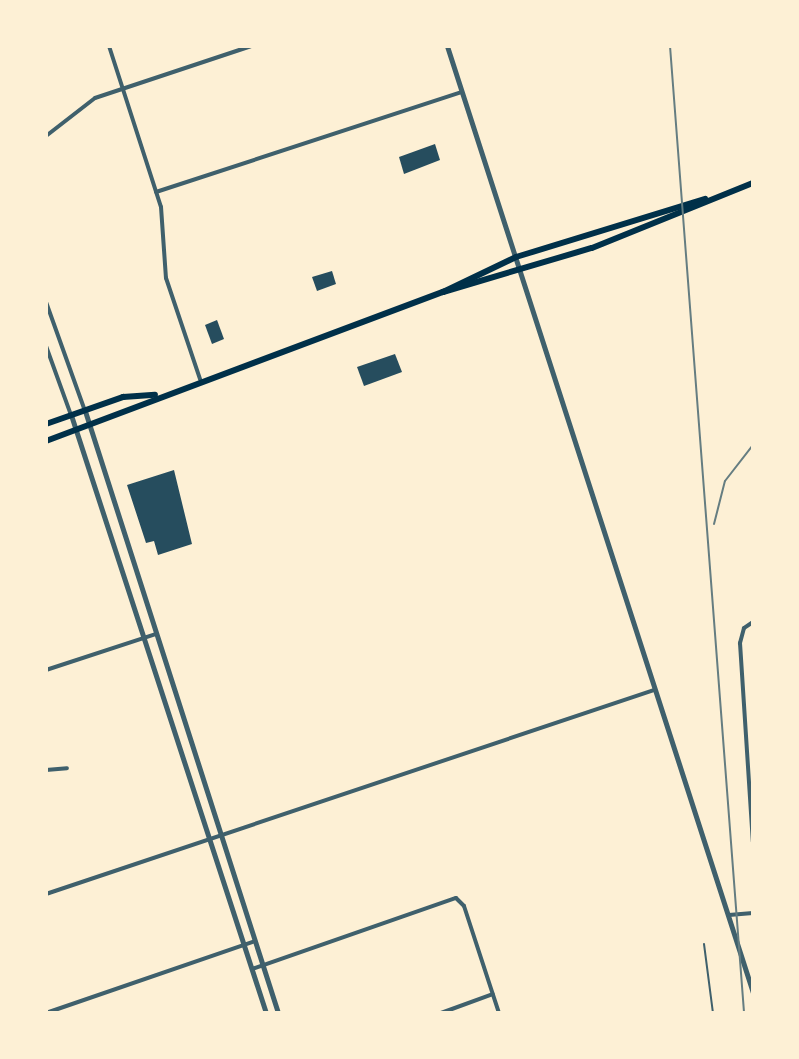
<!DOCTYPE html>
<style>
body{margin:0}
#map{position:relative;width:799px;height:1059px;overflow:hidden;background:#fdf0d5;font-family:"Roboto Serif",serif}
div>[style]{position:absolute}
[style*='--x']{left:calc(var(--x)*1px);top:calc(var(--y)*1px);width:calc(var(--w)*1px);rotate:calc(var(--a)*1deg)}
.building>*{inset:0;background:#264d5e}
.service>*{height:2px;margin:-1px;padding:0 1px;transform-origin:1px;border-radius:1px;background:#3f606c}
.minor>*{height:4px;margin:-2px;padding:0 2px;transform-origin:2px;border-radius:2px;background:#3f606c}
.tertiary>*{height:5px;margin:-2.5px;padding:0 2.5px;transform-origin:2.5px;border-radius:2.5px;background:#3f606c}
.secondary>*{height:6px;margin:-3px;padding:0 3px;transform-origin:3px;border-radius:3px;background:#003049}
.rail>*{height:2px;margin:-1px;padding:0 1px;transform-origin:1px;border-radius:1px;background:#657d81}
span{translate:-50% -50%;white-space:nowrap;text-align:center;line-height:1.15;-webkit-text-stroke:8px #fdf0d5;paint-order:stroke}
.frame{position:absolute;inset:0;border:48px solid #fdf0d5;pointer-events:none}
</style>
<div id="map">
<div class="building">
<i style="clip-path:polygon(435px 144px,440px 160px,404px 174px,399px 157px)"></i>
<i style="clip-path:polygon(332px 271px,336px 284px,317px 291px,312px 277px)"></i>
<i style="clip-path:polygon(217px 320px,224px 339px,212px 344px,205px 325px)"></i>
<i style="clip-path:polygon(395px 354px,402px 372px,364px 386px,357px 367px)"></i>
<i style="clip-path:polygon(174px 470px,192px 544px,158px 555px,154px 541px,146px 543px,127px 485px)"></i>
</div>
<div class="service">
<i style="--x:704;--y:944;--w:70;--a:82.6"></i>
</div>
<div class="minor">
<i style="--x:109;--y:46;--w:169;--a:72.1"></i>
<i style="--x:161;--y:207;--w:71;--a:86"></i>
<i style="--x:166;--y:278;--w:107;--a:71.4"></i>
<i style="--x:46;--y:136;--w:62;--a:-37.8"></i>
<i style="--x:95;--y:98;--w:164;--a:-18.4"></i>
<i style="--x:156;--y:192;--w:322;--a:-18.1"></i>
<i style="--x:46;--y:302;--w:116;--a:70.3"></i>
<i style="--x:46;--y:346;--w:73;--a:70.1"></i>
<i style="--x:753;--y:622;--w:11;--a:146"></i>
<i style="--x:744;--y:628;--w:16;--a:105"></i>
<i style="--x:740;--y:643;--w:199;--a:86.3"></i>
<i style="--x:46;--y:670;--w:116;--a:-18.1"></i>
<i style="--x:46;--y:770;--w:21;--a:-5"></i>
<i style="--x:46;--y:894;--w:641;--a:-18.55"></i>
<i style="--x:729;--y:915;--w:24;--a:-5"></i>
<i style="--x:252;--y:969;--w:216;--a:-19.2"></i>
<i style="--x:456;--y:898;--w:11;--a:45"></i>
<i style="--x:464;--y:906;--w:113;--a:71.9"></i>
<i style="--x:46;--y:1013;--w:221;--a:-19"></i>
<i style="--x:441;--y:1013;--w:55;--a:-20.1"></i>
</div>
<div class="tertiary">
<i style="--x:447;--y:46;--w:995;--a:72.09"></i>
<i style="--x:85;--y:411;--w:632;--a:72.22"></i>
<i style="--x:71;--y:415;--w:629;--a:71.94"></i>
</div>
<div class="secondary">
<i style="--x:443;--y:292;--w:81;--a:-25.6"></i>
<i style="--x:516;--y:257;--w:198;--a:-17.1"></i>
<i style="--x:46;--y:424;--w:82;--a:-19.3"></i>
<i style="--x:123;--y:397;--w:32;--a:-4"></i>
<i style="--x:46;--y:441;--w:424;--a:-20.6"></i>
<i style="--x:443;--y:292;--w:155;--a:-16.5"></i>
<i style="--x:592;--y:248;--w:174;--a:-22"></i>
</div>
<div class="rail">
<i style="--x:670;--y:46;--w:970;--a:85.62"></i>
<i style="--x:714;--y:524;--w:44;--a:-75.7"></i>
<i style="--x:725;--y:481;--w:46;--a:-52.1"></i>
</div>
<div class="frame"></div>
</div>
